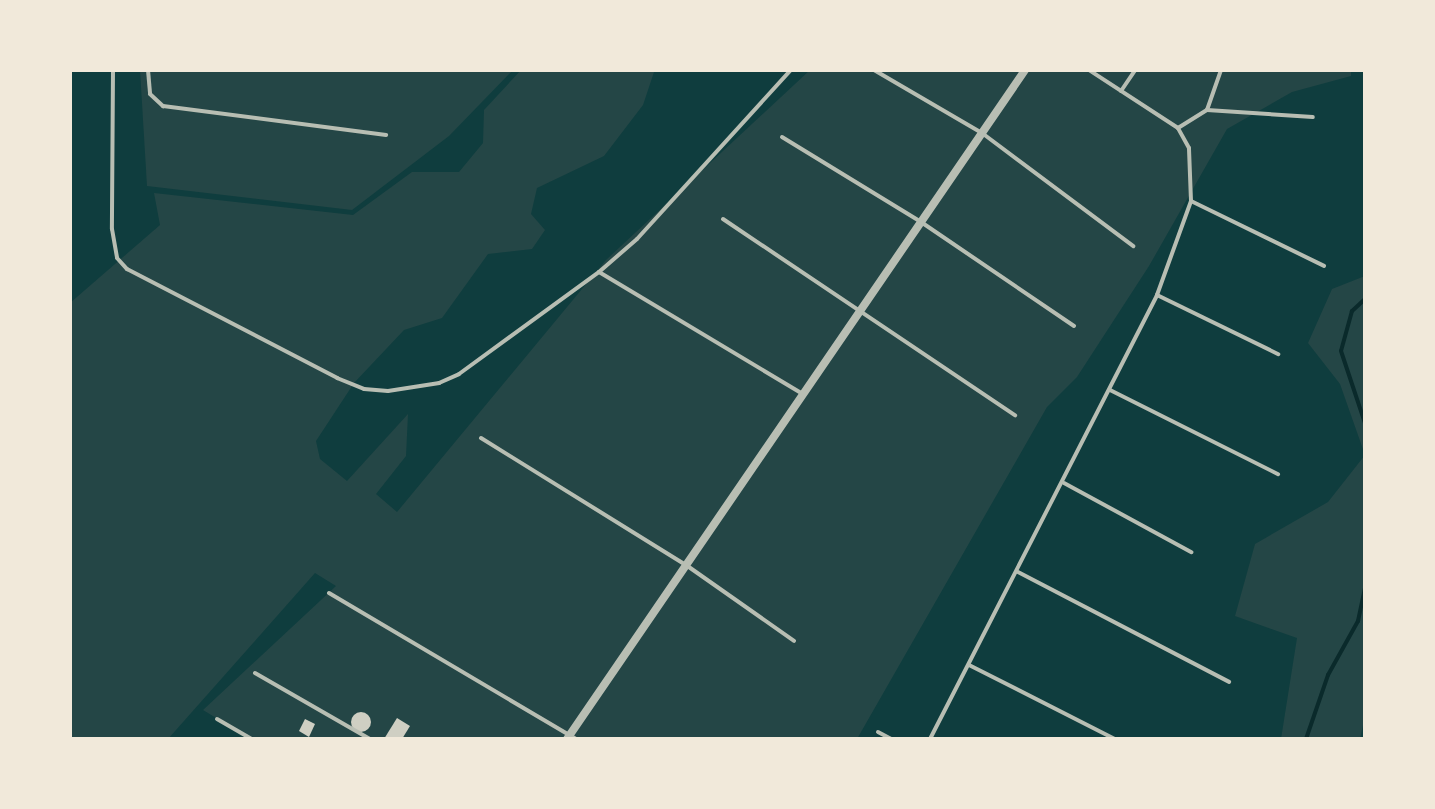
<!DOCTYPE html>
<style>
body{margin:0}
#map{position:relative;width:1435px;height:809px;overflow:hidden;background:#0f3d3e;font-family:"Source Sans 3",sans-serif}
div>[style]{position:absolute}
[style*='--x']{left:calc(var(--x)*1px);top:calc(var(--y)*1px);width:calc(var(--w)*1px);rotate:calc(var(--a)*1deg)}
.green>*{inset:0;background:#244646}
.stream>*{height:4px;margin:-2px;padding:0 2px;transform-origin:2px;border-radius:2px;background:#0a2a2b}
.building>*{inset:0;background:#cfcfc3}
.round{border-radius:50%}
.service>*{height:4px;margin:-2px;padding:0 2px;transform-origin:2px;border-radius:2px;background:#b8beb3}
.minor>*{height:8px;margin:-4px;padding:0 4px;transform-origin:4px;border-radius:4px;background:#b8beb3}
span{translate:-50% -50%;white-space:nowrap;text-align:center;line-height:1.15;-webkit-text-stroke:7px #f1e9da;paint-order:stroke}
.frame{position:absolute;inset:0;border:72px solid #f1e9da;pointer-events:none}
</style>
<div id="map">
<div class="green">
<i style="clip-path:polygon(140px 70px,513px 70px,449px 136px,352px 210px,147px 186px)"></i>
<i style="clip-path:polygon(521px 70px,654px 72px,643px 105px,604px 156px,537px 188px,531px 214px,545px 230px,532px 249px,488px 254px,442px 318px,404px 330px,354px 383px,316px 441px,320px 459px,347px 481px,408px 414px,406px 456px,376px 494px,397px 512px,606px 260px,810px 70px,1351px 70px,1351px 76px,1292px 92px,1227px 129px,1149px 266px,1077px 377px,1047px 407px,857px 739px,251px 739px,203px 710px,336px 586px,315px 573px,168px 739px,70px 739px,70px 303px,160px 225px,154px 193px,353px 215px,412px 172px,459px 172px,483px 143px,484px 110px)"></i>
<i style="clip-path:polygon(1365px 276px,1365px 716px,1360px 739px,1281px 739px,1297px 638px,1235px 616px,1255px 544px,1328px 502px,1365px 455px,1340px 384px,1308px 343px,1332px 289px)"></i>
</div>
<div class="stream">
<i style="--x:1365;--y:299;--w:18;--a:137"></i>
<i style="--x:1352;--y:311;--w:41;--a:105.4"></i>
<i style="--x:1341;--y:351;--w:76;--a:71.6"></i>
<i style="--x:1306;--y:739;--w:68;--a:-71"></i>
<i style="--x:1328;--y:675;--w:62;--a:-60.9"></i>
<i style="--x:1358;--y:621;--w:33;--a:-78"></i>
</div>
<div class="building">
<i class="round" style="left:351px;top:712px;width:20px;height:20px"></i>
<i style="clip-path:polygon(397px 718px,410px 726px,402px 739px,384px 739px)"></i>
<i style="clip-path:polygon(305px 719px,315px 724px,309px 737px,299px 731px)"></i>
</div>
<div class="service">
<i style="--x:113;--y:70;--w:159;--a:90.4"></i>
<i style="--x:112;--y:229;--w:29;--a:80"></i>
<i style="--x:117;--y:258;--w:15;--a:48"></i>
<i style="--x:127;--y:269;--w:237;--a:27.4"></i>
<i style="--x:337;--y:378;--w:29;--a:22"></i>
<i style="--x:364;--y:389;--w:24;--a:5"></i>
<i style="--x:388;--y:391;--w:52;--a:-8.9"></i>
<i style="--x:439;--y:383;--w:22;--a:-24"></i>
<i style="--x:459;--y:374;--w:173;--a:-36.1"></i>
<i style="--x:599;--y:272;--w:50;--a:-41"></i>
<i style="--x:637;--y:239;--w:229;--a:-47.7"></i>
<i style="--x:148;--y:70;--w:24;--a:85"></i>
<i style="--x:150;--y:94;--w:18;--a:43"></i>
<i style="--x:163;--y:106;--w:225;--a:7.4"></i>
<i style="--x:874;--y:70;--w:125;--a:30.3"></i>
<i style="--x:982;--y:133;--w:189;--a:36.8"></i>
<i style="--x:1121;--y:91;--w:25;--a:-56"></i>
<i style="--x:1207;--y:110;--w:42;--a:-70.7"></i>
<i style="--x:1178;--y:128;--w:34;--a:-32"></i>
<i style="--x:1207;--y:110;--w:106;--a:3.8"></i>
<i style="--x:782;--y:137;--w:163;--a:31.4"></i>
<i style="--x:921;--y:222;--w:185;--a:34.2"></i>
<i style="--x:1191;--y:201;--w:148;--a:26"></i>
<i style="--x:723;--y:219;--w:352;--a:33.9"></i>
<i style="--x:599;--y:272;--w:238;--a:30.9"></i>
<i style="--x:1157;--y:295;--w:135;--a:26"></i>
<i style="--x:1110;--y:390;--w:188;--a:26.6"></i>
<i style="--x:481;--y:438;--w:241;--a:31.8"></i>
<i style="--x:686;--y:565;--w:132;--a:35.1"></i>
<i style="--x:1064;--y:483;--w:145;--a:28.5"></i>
<i style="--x:1018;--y:572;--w:238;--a:27.5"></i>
<i style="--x:329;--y:593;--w:287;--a:30.6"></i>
<i style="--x:969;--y:665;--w:164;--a:26.9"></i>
<i style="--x:255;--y:673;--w:133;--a:29.9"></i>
<i style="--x:217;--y:719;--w:39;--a:30"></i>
<i style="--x:878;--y:732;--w:15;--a:28"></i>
<i style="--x:930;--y:739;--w:499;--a:-62.9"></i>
<i style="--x:1157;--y:295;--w:100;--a:-70.1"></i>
<i style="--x:1191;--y:201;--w:53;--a:-92.2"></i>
<i style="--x:1189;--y:148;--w:23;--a:-119"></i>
<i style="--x:1178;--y:128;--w:106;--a:-146.9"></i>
</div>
<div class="minor">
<i style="--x:567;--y:739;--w:811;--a:-55.6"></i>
</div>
<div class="frame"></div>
</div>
